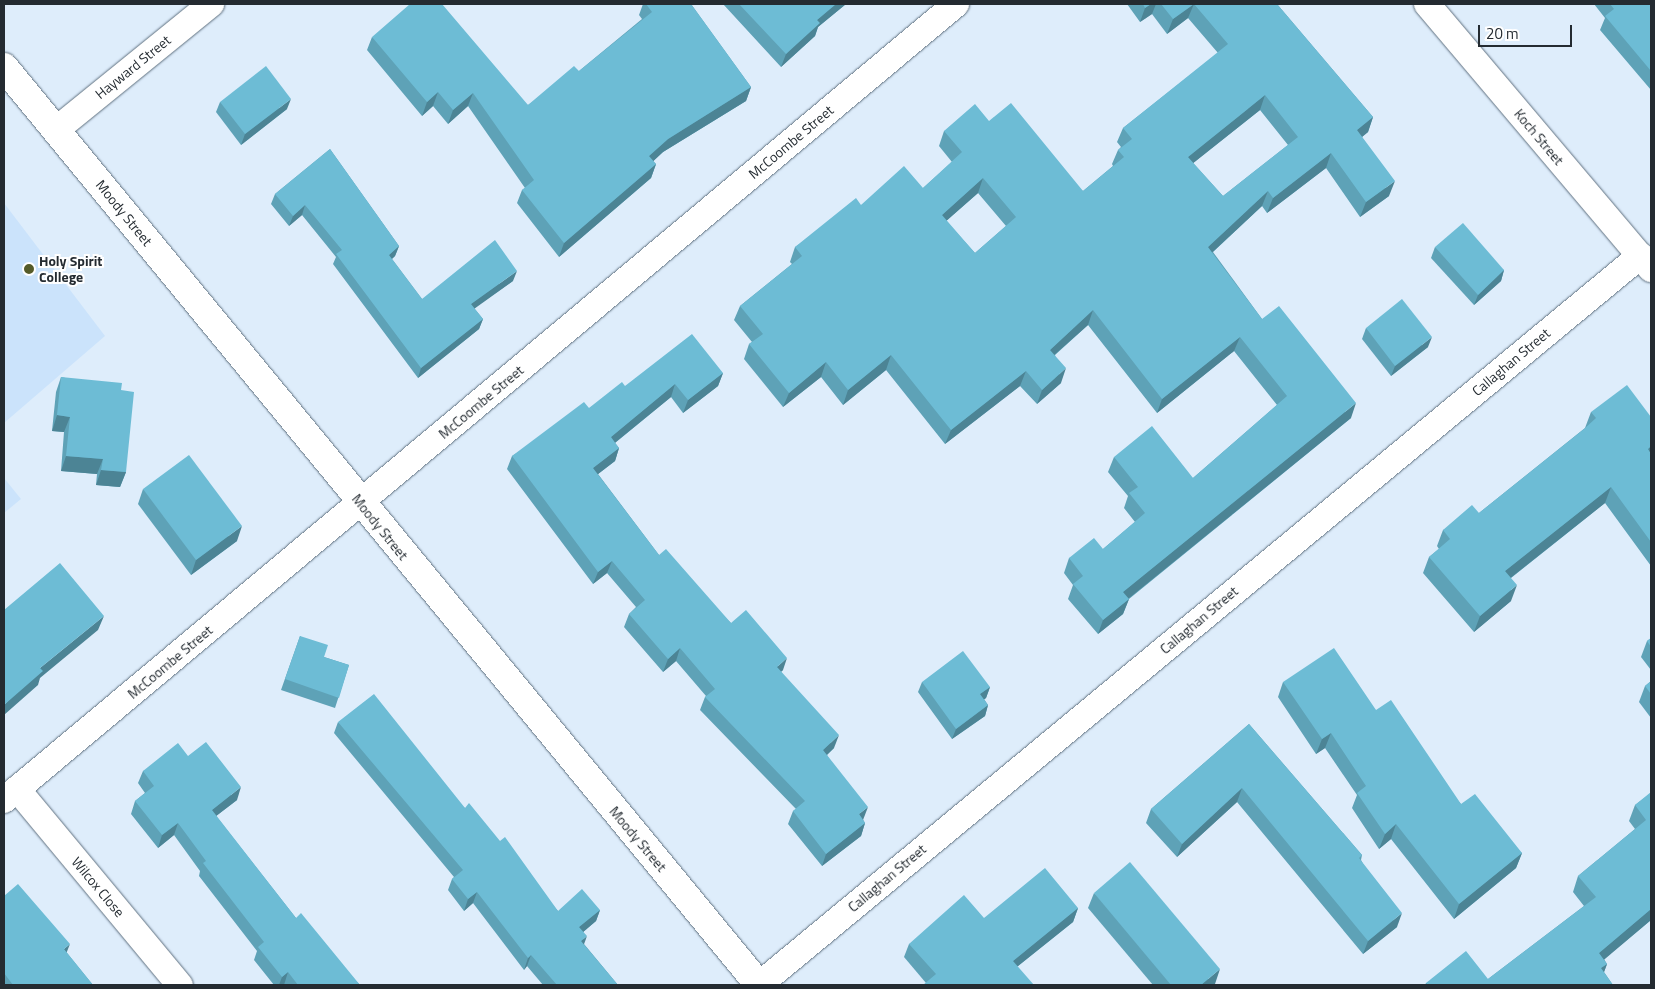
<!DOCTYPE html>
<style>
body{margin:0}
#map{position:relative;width:1655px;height:989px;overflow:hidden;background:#deedfb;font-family:"Titillium Web",sans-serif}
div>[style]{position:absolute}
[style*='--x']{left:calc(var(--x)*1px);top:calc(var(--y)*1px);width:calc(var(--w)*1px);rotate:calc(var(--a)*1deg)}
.built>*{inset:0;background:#cbe3fb}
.roads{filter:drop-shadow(0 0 1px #607180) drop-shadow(0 0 1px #607180)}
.minor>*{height:26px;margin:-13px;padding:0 13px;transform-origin:13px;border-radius:13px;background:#fff}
.secondary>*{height:28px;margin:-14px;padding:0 14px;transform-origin:14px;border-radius:14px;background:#fff}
.wall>*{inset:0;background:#5ea2b7}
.shaded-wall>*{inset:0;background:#4c8495}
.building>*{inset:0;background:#6dbcd5}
.dots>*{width:14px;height:14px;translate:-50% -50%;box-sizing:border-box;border:2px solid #fff;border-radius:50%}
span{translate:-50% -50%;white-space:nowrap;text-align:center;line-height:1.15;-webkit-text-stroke:4px #fff;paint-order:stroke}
.street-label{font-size:14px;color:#242b31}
.poi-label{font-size:14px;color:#242b31;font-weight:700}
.left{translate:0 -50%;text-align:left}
.frame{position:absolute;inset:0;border:5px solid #242b31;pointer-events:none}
.scale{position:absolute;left:1478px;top:25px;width:94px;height:22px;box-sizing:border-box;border:2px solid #242b31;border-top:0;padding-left:6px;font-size:15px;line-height:18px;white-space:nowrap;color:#242b31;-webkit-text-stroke:4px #fff;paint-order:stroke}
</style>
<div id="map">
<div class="built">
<i style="clip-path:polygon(4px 203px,105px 336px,4px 423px)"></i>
<i style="clip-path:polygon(4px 478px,21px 499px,4px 513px)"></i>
</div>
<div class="roads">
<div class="minor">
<i style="--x:1427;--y:4;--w:347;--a:49.8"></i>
<i style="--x:56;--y:130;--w:200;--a:-39.1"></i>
<i style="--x:17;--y:789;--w:255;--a:50.3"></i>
<i style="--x:4;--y:800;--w:1241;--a:-39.9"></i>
<i style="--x:759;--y:985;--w:1144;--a:-39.61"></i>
</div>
<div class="secondary">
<i style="--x:4;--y:67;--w:1189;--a:50.56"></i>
</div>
</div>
<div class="wall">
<i style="clip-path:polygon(643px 4px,691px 4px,751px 87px,746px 101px,663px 152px,653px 161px,656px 164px,651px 178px,559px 257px,517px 203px,522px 190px,525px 188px,468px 106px,448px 124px,433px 106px,422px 116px,367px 50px,372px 37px,528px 105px,579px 71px,642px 19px,639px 15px)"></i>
<i style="clip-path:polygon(723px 4px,846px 4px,818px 27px,815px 36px,781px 67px)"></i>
<i style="clip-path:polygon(evenodd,1127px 4px,1277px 4px,1373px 117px,1368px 132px,1362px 137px,1389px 196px,1360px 217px,1326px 168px,1267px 213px,1262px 206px,1213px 252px,1262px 319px,1351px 418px,1129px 599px,1123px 614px,1098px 634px,1068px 599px,1073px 585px,1064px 573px,1069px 558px,1103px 549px,1135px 522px,1124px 508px,1128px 496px,1108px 472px,1114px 457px,1193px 478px,1277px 405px,1234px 351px,1157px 413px,1088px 325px,1055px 355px,1061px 383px,1037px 404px,1020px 386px,945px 444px,886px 370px,843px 405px,821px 377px,783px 407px,744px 359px,749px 344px,752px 342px,734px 320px,740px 306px,792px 264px,790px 262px,795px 247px,861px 205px,923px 188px,952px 162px,939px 146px,944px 131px,989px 121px,1083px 191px,1113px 166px,1112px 164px,1118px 150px,1121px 147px,1117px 142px,1123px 128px,1218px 53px,1188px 18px,1167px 34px,1152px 14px,1140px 22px,1127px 4px,1260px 110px,1288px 145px,1223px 196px,1193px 163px,1260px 110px,1127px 4px,978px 193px,1006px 226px,975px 253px,946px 221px,978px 193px)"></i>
<i style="clip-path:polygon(1594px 4px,1651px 4px,1651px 90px,1600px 30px,1605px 18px)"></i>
<i style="clip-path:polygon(220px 102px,287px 109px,241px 145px,216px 112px)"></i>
<i style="clip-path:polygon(330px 149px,399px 246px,395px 256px,392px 259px,422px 299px,513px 281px,474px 308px,483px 319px,479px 329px,418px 378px,333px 264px,336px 257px,302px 215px,289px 226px,271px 204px,275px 194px)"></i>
<i style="clip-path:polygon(1435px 247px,1504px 270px,1501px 281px,1474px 305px,1431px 258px)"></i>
<i style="clip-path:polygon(1366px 328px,1428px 347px,1391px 376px,1362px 339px)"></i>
<i style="clip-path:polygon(723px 373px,718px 386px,683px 413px,671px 397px,615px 443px,619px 448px,615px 461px,598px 474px,659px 555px,731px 623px,783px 670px,781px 672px,834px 748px,827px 755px,865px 823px,861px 836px,822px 866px,788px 824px,793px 811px,796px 809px,700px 710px,705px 697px,706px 696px,676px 661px,663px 672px,624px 627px,629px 614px,636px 607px,607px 573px,593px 584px,507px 469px,512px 456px,625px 386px)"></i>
<i style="clip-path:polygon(61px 377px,121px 390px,126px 472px,120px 487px,96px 485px,97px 474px,61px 471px,64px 432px,52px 431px,56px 392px)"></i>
<i style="clip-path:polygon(1591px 412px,1651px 417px,1651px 566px,1605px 503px,1511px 578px,1511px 601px,1474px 632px,1423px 573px,1429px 557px,1439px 549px,1437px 546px,1443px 530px,1479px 513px,1585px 428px)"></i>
<i style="clip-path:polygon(143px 489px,237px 541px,191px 575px,138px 504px)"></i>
<i style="clip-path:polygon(300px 636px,324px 657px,349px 665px,335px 708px,281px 690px)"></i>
<i style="clip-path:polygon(1651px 638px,1651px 670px,1641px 657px,1647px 641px)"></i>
<i style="clip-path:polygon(1651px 681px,1651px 718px,1639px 702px,1645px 686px)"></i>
<i style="clip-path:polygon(922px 682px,990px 687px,986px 698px,984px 699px,988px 705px,985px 716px,952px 739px,918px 692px)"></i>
<i style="clip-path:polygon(1283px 682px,1376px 710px,1461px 804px,1522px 853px,1516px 868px,1454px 919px,1391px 839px,1379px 849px,1352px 808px,1357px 795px,1325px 748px,1316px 754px,1278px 697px)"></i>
<i style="clip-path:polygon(338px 722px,465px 808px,558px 911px,600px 910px,596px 921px,583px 932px,584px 944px,618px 985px,543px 985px,527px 966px,524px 970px,473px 903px,464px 911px,448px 890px,452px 879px,454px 877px,334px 733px)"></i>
<i style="clip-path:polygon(1249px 724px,1362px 855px,1361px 860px,1397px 927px,1363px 954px,1237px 802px,1177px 857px,1146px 823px,1151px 809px)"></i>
<i style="clip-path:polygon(188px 756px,237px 800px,216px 816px,296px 918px,360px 985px,274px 985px,254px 960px,257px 951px,199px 876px,200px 871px,174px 835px,158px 848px,131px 814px,135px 801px,145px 793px,138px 783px,143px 771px)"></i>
<i style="clip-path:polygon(1651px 793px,1651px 920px,1604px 959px,1607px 964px,1604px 972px,1613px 985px,1425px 985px,1426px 983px,1488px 979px,1584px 906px,1573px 892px,1578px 876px,1635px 829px,1629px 821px,1635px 805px)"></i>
<i style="clip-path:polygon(1094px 893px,1215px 984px,1213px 985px,1153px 985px,1088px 908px)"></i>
<i style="clip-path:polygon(4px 896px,67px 953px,93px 985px,4px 985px)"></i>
<i style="clip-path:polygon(1078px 908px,1073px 922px,1018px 966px,926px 983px,904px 957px,909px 944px,984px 918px)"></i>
</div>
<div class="shaded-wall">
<i style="clip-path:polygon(836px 4px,846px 4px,818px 27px,815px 36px,781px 67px,786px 54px,817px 20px)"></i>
<i style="clip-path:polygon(1151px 4px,1156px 4px,1152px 14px,1140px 22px,1145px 8px)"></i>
<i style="clip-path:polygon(1194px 4px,1188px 18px,1167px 34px,1173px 19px)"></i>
<i style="clip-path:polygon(751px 87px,746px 101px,663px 152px,644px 170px,649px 156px,668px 139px)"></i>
<i style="clip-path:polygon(438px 92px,433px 106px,422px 116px,427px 102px)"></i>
<i style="clip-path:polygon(473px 93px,468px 106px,448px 124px,453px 110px)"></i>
<i style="clip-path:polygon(1265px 95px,1260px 110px,1182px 172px,1188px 157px)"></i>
<i style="clip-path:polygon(291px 99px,287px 109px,241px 145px,245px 134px)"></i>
<i style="clip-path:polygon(1373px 117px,1368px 132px,1352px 145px,1357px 130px)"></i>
<i style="clip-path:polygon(1331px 153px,1326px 168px,1267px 213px,1273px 198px)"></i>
<i style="clip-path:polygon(656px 164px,651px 178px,559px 257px,564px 243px)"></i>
<i style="clip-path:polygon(983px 178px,978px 193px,936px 230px,942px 215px)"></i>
<i style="clip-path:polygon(1395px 181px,1389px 196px,1360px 217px,1366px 202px)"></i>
<i style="clip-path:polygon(1268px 191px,1262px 206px,1203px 261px,1208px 247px)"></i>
<i style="clip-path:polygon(305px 205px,302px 215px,289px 226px,293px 216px)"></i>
<i style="clip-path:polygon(399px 246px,395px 256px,385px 265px,389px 255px)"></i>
<i style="clip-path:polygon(1504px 270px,1501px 281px,1474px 305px,1478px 295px)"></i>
<i style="clip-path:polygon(517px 271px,513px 281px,467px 314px,471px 304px)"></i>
<i style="clip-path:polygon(1093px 310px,1088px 325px,1044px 364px,1050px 350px)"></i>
<i style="clip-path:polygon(483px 319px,479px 329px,418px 378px,421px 368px)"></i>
<i style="clip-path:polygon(1240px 337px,1234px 351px,1157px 413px,1162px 399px)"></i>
<i style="clip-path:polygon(1432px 337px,1428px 347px,1391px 376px,1395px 366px)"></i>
<i style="clip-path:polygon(891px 355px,886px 370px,843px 405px,848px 390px)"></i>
<i style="clip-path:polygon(826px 362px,821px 377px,783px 407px,789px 393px)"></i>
<i style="clip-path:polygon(1066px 368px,1061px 383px,1037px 404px,1042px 390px)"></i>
<i style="clip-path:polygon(1026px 371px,1020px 386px,945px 444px,951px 430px)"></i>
<i style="clip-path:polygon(723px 373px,718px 386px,683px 413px,688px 400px)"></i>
<i style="clip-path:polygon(675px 384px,671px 397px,606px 450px,611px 437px)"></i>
<i style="clip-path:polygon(1356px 403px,1351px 418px,1118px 607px,1123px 592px)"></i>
<i style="clip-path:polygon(57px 415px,70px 417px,64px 432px,52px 431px)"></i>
<i style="clip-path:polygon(1651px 446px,1651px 458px,1648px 449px)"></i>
<i style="clip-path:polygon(619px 448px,615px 461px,589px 481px,593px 468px)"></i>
<i style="clip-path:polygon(66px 456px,103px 459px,97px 474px,61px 471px)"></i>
<i style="clip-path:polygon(101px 470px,126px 472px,120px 487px,96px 485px)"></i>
<i style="clip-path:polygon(1611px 487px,1605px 503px,1499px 587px,1505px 571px)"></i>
<i style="clip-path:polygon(242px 526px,237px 541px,191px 575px,196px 560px)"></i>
<i style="clip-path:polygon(612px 561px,607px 573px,593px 584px,598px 572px)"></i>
<i style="clip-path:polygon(1517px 585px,1511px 601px,1474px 632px,1480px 616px)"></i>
<i style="clip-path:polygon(1129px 599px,1123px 614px,1098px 634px,1103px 620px)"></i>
<i style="clip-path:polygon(104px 616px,98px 630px,40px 678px,38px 685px,4px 715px,4px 705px,40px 668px)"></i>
<i style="clip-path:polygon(680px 648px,676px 661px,663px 672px,668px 659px)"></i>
<i style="clip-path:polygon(787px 658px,783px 670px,772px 679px,777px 667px)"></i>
<i style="clip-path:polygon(990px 687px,986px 698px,977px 705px,980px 694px)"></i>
<i style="clip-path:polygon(988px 705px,985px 716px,952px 739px,956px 729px)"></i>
<i style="clip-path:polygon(1331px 733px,1325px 748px,1316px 754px,1322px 739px)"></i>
<i style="clip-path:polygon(839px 735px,834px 748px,818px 763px,823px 750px)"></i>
<i style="clip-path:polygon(241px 787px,237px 800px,207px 823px,212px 810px)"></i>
<i style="clip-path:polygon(1242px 788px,1237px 802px,1177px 857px,1182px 844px)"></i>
<i style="clip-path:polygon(868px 807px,863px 820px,859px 814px)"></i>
<i style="clip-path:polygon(178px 823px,174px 835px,158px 848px,162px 835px)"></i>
<i style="clip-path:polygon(865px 823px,861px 836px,822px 866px,826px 854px)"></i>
<i style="clip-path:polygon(1396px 824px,1391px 839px,1379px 849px,1385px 834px)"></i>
<i style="clip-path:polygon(1522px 853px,1516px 868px,1454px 919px,1459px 904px)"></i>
<i style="clip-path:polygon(477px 892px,473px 903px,464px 911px,468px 899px)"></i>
<i style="clip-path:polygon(1078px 908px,1073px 922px,1008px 974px,1013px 961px)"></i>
<i style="clip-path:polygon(1651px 909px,1651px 920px,1593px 969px,1599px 953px)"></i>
<i style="clip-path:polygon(600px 910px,596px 921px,575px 939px,579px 927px)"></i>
<i style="clip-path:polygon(1402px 913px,1397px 927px,1363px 954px,1368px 941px)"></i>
<i style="clip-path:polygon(587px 936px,583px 947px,581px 941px)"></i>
<i style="clip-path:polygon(70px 944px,64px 959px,64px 949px)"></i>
<i style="clip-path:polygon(531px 955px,527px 966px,524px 970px,528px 958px)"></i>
<i style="clip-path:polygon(1607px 964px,1601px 980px,1601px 968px)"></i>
<i style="clip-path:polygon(1220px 969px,1215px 984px,1213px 985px,1201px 985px)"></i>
<i style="clip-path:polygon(288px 972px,284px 985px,279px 985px,282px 977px)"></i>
</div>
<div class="building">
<i style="clip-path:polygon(410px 4px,442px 4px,528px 105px,574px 66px,579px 71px,652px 12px,646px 4px,691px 4px,751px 87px,668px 139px,649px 156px,656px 164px,564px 243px,522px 190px,534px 180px,473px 93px,453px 110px,438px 92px,427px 102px,372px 37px)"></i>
<i style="clip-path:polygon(739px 4px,836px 4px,817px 20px,820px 23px,786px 54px)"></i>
<i style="clip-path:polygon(1143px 4px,1151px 4px,1145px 8px)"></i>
<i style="clip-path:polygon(1161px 4px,1194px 4px,1173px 19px)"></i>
<i style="clip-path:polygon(evenodd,1194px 4px,1277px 4px,1373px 117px,1357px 130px,1395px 181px,1366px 202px,1331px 153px,1273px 198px,1268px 191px,1208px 247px,1262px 319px,1279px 306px,1356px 403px,1123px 592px,1129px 599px,1103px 620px,1073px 584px,1083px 576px,1069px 558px,1094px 538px,1103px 549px,1145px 513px,1129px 493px,1138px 487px,1114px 457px,1152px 426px,1193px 478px,1287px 396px,1240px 337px,1162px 399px,1093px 310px,1050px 350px,1066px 368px,1042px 390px,1026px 371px,951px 430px,891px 355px,848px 390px,826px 362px,789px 393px,749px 344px,763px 334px,740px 306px,802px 256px,795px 247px,856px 198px,861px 205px,904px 166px,923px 188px,962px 152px,944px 131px,975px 104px,989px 121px,1011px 103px,1083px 191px,1124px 157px,1118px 150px,1132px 139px,1123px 128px,1228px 44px,1194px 4px,1265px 95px,1298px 137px,1223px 196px,1188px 157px,1265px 95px,1194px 4px,983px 178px,1016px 217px,975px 253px,942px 215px,983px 178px)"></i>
<i style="clip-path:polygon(1610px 4px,1651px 4px,1651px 71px,1605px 16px,1614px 9px)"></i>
<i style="clip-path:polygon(266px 66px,291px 99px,245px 134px,220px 102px)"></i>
<i style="clip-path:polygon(330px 149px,399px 246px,389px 255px,422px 299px,495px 240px,517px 271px,471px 304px,483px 319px,421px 368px,336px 254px,342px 250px,305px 205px,293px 216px,275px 194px)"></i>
<i style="clip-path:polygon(1463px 223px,1504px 270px,1478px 295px,1435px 247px)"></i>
<i style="clip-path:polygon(1402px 299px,1432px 337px,1395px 366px,1366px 328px)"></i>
<i style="clip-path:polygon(692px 334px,723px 373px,688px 400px,675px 384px,611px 437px,619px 448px,593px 468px,659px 555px,666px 549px,731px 623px,746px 610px,787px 658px,777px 667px,839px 735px,823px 750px,868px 807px,859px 814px,865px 823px,826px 854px,793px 811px,805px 801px,705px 697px,715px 689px,680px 648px,668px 659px,629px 614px,645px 600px,612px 561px,598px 572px,512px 456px,584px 402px,589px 408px,622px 382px,625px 386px)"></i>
<i style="clip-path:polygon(61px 377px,122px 383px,121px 390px,134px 392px,126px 472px,101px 470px,103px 459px,66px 456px,70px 417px,57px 415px)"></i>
<i style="clip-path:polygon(1627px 385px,1651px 417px,1651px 446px,1648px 449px,1651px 454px,1651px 542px,1611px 487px,1505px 571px,1517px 585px,1480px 616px,1429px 557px,1450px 539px,1443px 530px,1472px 505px,1479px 513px,1584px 429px,1596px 418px,1591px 412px)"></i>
<i style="clip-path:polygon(189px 455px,242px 526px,196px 560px,143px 489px)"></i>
<i style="clip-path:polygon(60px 563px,104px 616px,40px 668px,43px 671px,4px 705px,4px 610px)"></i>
<i style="clip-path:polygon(300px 636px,328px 645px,324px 657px,349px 665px,339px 698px,285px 679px)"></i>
<i style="clip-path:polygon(1651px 638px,1651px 647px,1647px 641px)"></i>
<i style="clip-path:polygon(1334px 648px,1376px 710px,1391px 700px,1461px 804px,1475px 794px,1522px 853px,1459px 904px,1396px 824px,1385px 834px,1357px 793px,1366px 786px,1331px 733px,1322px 739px,1283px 682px)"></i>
<i style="clip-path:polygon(963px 651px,990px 687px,980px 694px,988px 705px,956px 729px,922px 682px)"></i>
<i style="clip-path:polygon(1651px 681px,1651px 694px,1645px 686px)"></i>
<i style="clip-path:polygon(374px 694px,465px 808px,469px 803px,500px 841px,505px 837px,558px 911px,582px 889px,600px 910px,579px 927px,587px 936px,581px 941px,618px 985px,557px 985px,531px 955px,528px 958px,477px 892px,468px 899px,452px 879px,463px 870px,338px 722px)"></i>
<i style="clip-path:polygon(1249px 724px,1362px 855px,1359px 858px,1402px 913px,1368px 941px,1242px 788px,1182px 844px,1151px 809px)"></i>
<i style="clip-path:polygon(206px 742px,241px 787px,212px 810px,296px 918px,301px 913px,360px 985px,298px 985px,288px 972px,282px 977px,258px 947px,264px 942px,203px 863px,206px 861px,178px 823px,162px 835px,135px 801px,154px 786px,143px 771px,178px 743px,188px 756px)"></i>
<i style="clip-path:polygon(1651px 792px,1651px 909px,1599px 953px,1607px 964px,1601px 968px,1613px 985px,1428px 985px,1426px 983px,1466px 951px,1488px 979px,1596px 897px,1578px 876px,1646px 820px,1635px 805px)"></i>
<i style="clip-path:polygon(1130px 862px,1220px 969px,1201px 985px,1171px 985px,1094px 893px)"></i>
<i style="clip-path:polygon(1045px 868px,1078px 908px,1013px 961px,1034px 985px,923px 985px,936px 974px,909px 944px,964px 895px,984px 918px)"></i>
<i style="clip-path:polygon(18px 884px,70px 944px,64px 949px,93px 985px,13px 985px,4px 973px,4px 896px)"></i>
</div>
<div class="dots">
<i style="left:29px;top:269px;background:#555b29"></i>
</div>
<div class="street-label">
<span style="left:133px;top:67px;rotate:-39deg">Hayward Street</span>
<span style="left:1539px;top:137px;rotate:50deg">Koch Street</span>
<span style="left:791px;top:142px;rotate:-40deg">McCoombe Street</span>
<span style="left:124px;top:213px;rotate:51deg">Moody Street</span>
<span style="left:1511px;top:362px;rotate:-40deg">Callaghan Street</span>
<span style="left:481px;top:402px;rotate:-40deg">McCoombe Street</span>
<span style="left:380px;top:527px;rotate:51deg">Moody Street</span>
<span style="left:1199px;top:620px;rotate:-40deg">Callaghan Street</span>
<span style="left:170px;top:662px;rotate:-40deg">McCoombe Street</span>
<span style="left:638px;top:839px;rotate:50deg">Moody Street</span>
<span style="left:887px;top:878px;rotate:-40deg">Callaghan Street</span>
<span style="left:98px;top:887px;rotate:50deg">Wilcox Close</span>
</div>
<div class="poi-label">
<span class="left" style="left:39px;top:269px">Holy Spirit<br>College</span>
</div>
<div class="frame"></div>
<div class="scale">20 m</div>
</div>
